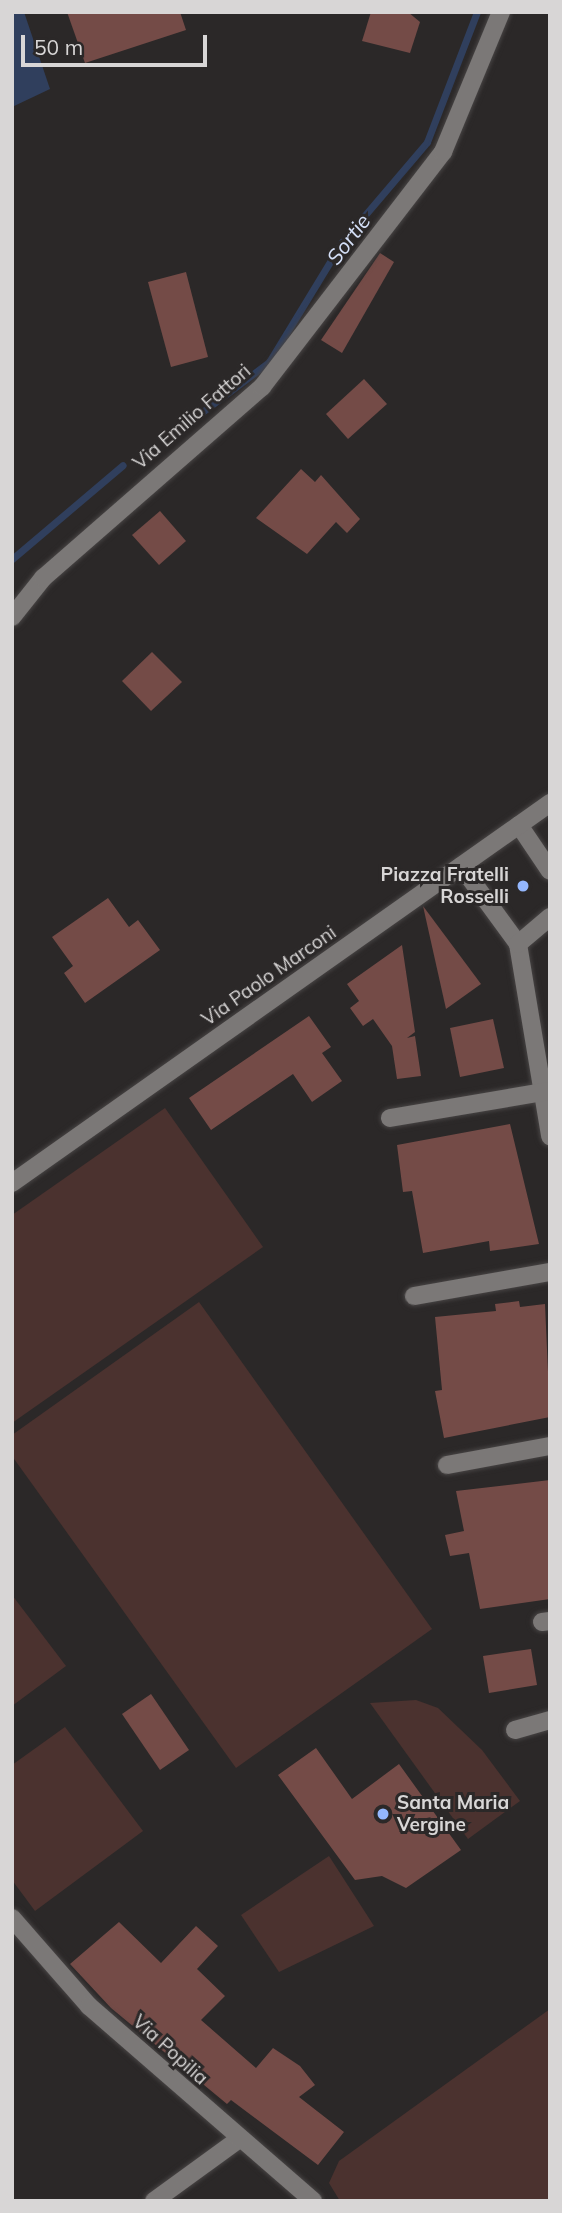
<!DOCTYPE html>
<style>
body{margin:0}
#map{position:relative;width:562px;height:2213px;overflow:hidden;background:#2b2828;font-family:Mulish,sans-serif}
div>[style]{position:absolute}
[style*='--x']{left:calc(var(--x)*1px);top:calc(var(--y)*1px);width:calc(var(--w)*1px);rotate:calc(var(--a)*1deg)}
.green>*{inset:0;background:#4b322f}
.water>*{inset:0;background:#303f5d}
.stream>*{height:7px;margin:-3.5px;padding:0 3.5px;transform-origin:3.5px;border-radius:3.5px;background:#303f5d}
.building>*{inset:0;background:#744b47}
.roads{filter:drop-shadow(0 0 2px #474444) drop-shadow(0 0 2px #474444)}
.street>*{height:18px;margin:-9px;padding:0 9px;transform-origin:9px;border-radius:9px;background:#7b7877}
.secondary>*{height:18px;margin:-9px;padding:0 9px;transform-origin:9px;border-radius:9px;background:#7b7877}
.dots>*{width:19px;height:19px;translate:-50% -50%;box-sizing:border-box;border:4px solid #2b2828;border-radius:50%}
span{translate:-50% -50%;white-space:nowrap;text-align:center;line-height:1.15;-webkit-text-stroke:6px #2b2828;paint-order:stroke}
.street-label{font-size:19px;color:#d8d6d6}
.poi-label{font-size:19px;color:#d8d6d6;font-weight:700}
.right{translate:-100% -50%;text-align:right}
.left{translate:0 -50%;text-align:left}
.water-label{font-size:21px;color:#d5e0f8;font-style:italic}
.frame{position:absolute;inset:0;border:14px solid #d8d6d6;pointer-events:none}
.scale{position:absolute;left:21px;top:35px;width:186px;height:32px;box-sizing:border-box;border:4px solid #d8d6d6;border-top:0;padding-left:9px;font-size:21px;line-height:24px;white-space:nowrap;color:#d8d6d6;-webkit-text-stroke:5px #2b2828;paint-order:stroke}
</style>
<div id="map">
<div class="green">
<i style="clip-path:polygon(165px 1108px,263px 1247px,12px 1423px,12px 1215px)"></i>
<i style="clip-path:polygon(199px 1302px,432px 1629px,236px 1768px,12px 1456px,12px 1435px)"></i>
<i style="clip-path:polygon(12px 1595px,66px 1666px,12px 1706px)"></i>
<i style="clip-path:polygon(416px 1700px,438px 1708px,482px 1750px,520px 1801px,468px 1839px,370px 1703px)"></i>
<i style="clip-path:polygon(65px 1727px,143px 1831px,35px 1911px,12px 1880px,12px 1765px)"></i>
<i style="clip-path:polygon(329px 1856px,374px 1926px,279px 1972px,241px 1915px)"></i>
<i style="clip-path:polygon(550px 2009px,550px 2201px,340px 2201px,329px 2183px,339px 2161px)"></i>
</div>
<div class="water">
<i style="clip-path:polygon(12px 12px,24px 12px,50px 89px,12px 107px)"></i>
</div>
<div class="stream">
<i style="--x:174;--y:433;--w:119;--a:-36.8"></i>
<i style="--x:269;--y:362;--w:140;--a:-58.7"></i>
<i style="--x:342;--y:242;--w:131;--a:-49.6"></i>
<i style="--x:427;--y:142;--w:139;--a:-69"></i>
<i style="--x:12;--y:559;--w:145;--a:-40.3"></i>
</div>
<div class="building">
<i style="clip-path:polygon(67px 12px,180px 12px,186px 30px,85px 63px)"></i>
<i style="clip-path:polygon(371px 12px,408px 12px,420px 22px,410px 53px,362px 41px)"></i>
<i style="clip-path:polygon(380px 253px,394px 262px,342px 353px,321px 340px)"></i>
<i style="clip-path:polygon(186px 272px,208px 357px,171px 367px,148px 282px)"></i>
<i style="clip-path:polygon(364px 379px,387px 404px,348px 439px,326px 414px)"></i>
<i style="clip-path:polygon(301px 469px,315px 482px,321px 475px,360px 519px,347px 533px,336px 522px,307px 554px,256px 518px)"></i>
<i style="clip-path:polygon(160px 511px,186px 541px,159px 565px,132px 535px)"></i>
<i style="clip-path:polygon(152px 652px,182px 682px,151px 711px,122px 681px)"></i>
<i style="clip-path:polygon(108px 898px,129px 927px,138px 920px,160px 950px,85px 1003px,64px 973px,73px 966px,52px 937px)"></i>
<i style="clip-path:polygon(423px 906px,481px 984px,446px 1009px)"></i>
<i style="clip-path:polygon(402px 945px,415px 1032px,407px 1038px,415px 1036px,421px 1076px,397px 1079px,392px 1046px,373px 1019px,363px 1026px,350px 1008px,359px 1001px,347px 984px)"></i>
<i style="clip-path:polygon(309px 1016px,331px 1047px,322px 1053px,342px 1081px,312px 1102px,293px 1074px,211px 1130px,189px 1098px)"></i>
<i style="clip-path:polygon(493px 1019px,504px 1068px,460px 1077px,450px 1028px)"></i>
<i style="clip-path:polygon(510px 1124px,539px 1244px,490px 1251px,489px 1241px,423px 1253px,412px 1191px,403px 1192px,397px 1145px)"></i>
<i style="clip-path:polygon(519px 1301px,520px 1307px,545px 1304px,550px 1417px,444px 1438px,435px 1391px,442px 1390px,435px 1317px,496px 1311px,495px 1304px)"></i>
<i style="clip-path:polygon(550px 1480px,550px 1599px,480px 1609px,469px 1553px,450px 1556px,445px 1535px,464px 1531px,456px 1491px)"></i>
<i style="clip-path:polygon(531px 1649px,537px 1685px,489px 1693px,483px 1656px)"></i>
<i style="clip-path:polygon(151px 1694px,189px 1750px,160px 1770px,122px 1714px)"></i>
<i style="clip-path:polygon(316px 1748px,352px 1799px,399px 1764px,461px 1850px,406px 1888px,382px 1876px,355px 1880px,278px 1775px)"></i>
<i style="clip-path:polygon(119px 1922px,161px 1963px,196px 1926px,218px 1946px,197px 1969px,225px 1996px,201px 2020px,256px 2068px,273px 2048px,300px 2066px,315px 2085px,299px 2097px,344px 2132px,318px 2165px,231px 2100px,227px 2104px,111px 2008px,70px 1964px)"></i>
</div>
<div class="roads">
<div class="street">
<i style="--x:12;--y:617;--w:50;--a:-51.5"></i>
<i style="--x:43;--y:578;--w:291;--a:-41.1"></i>
<i style="--x:262;--y:387;--w:297;--a:-52.4"></i>
<i style="--x:443;--y:152;--w:152;--a:-67.5"></i>
<i style="--x:519;--y:825;--w:55;--a:56"></i>
<i style="--x:461;--y:866;--w:97;--a:53.8"></i>
<i style="--x:518;--y:944;--w:195;--a:80.5"></i>
<i style="--x:518;--y:944;--w:42;--a:-40.2"></i>
<i style="--x:390;--y:1118;--w:162;--a:-9.6"></i>
<i style="--x:414;--y:1296;--w:138;--a:-10"></i>
<i style="--x:447;--y:1465;--w:105;--a:-10.5"></i>
<i style="--x:542;--y:1622;--w:8;--a:-7"></i>
<i style="--x:515;--y:1730;--w:36;--a:-16"></i>
<i style="--x:154;--y:2201;--w:104;--a:-36"></i>
</div>
<div class="secondary">
<i style="--x:12;--y:1183;--w:659;--a:-35.23"></i>
<i style="--x:12;--y:1918;--w:117;--a:48.8"></i>
<i style="--x:89;--y:2006;--w:297;--a:41"></i>
</div>
</div>
<div class="dots">
<i style="left:523px;top:886px;background:#94b7fd"></i>
<i style="left:383px;top:1814px;background:#94b7fd"></i>
</div>
<div class="street-label">
<span style="left:192px;top:417px;rotate:-41deg">Via Emilio Fattori</span>
<span style="left:269px;top:976px;rotate:-35deg">Via Paolo Marconi</span>
<span style="left:170px;top:2050px;rotate:42deg">Via Popilia</span>
</div>
<div class="poi-label">
<span class="right" style="left:509px;top:886px">Piazza Fratelli<br>Rosselli</span>
<span class="left" style="left:397px;top:1814px">Santa Maria<br>Vergine</span>
</div>
<div class="water-label">
<span style="left:348px;top:239px;rotate:-53deg">Sortie</span>
</div>
<div class="frame"></div>
<div class="scale">50 m</div>
</div>
